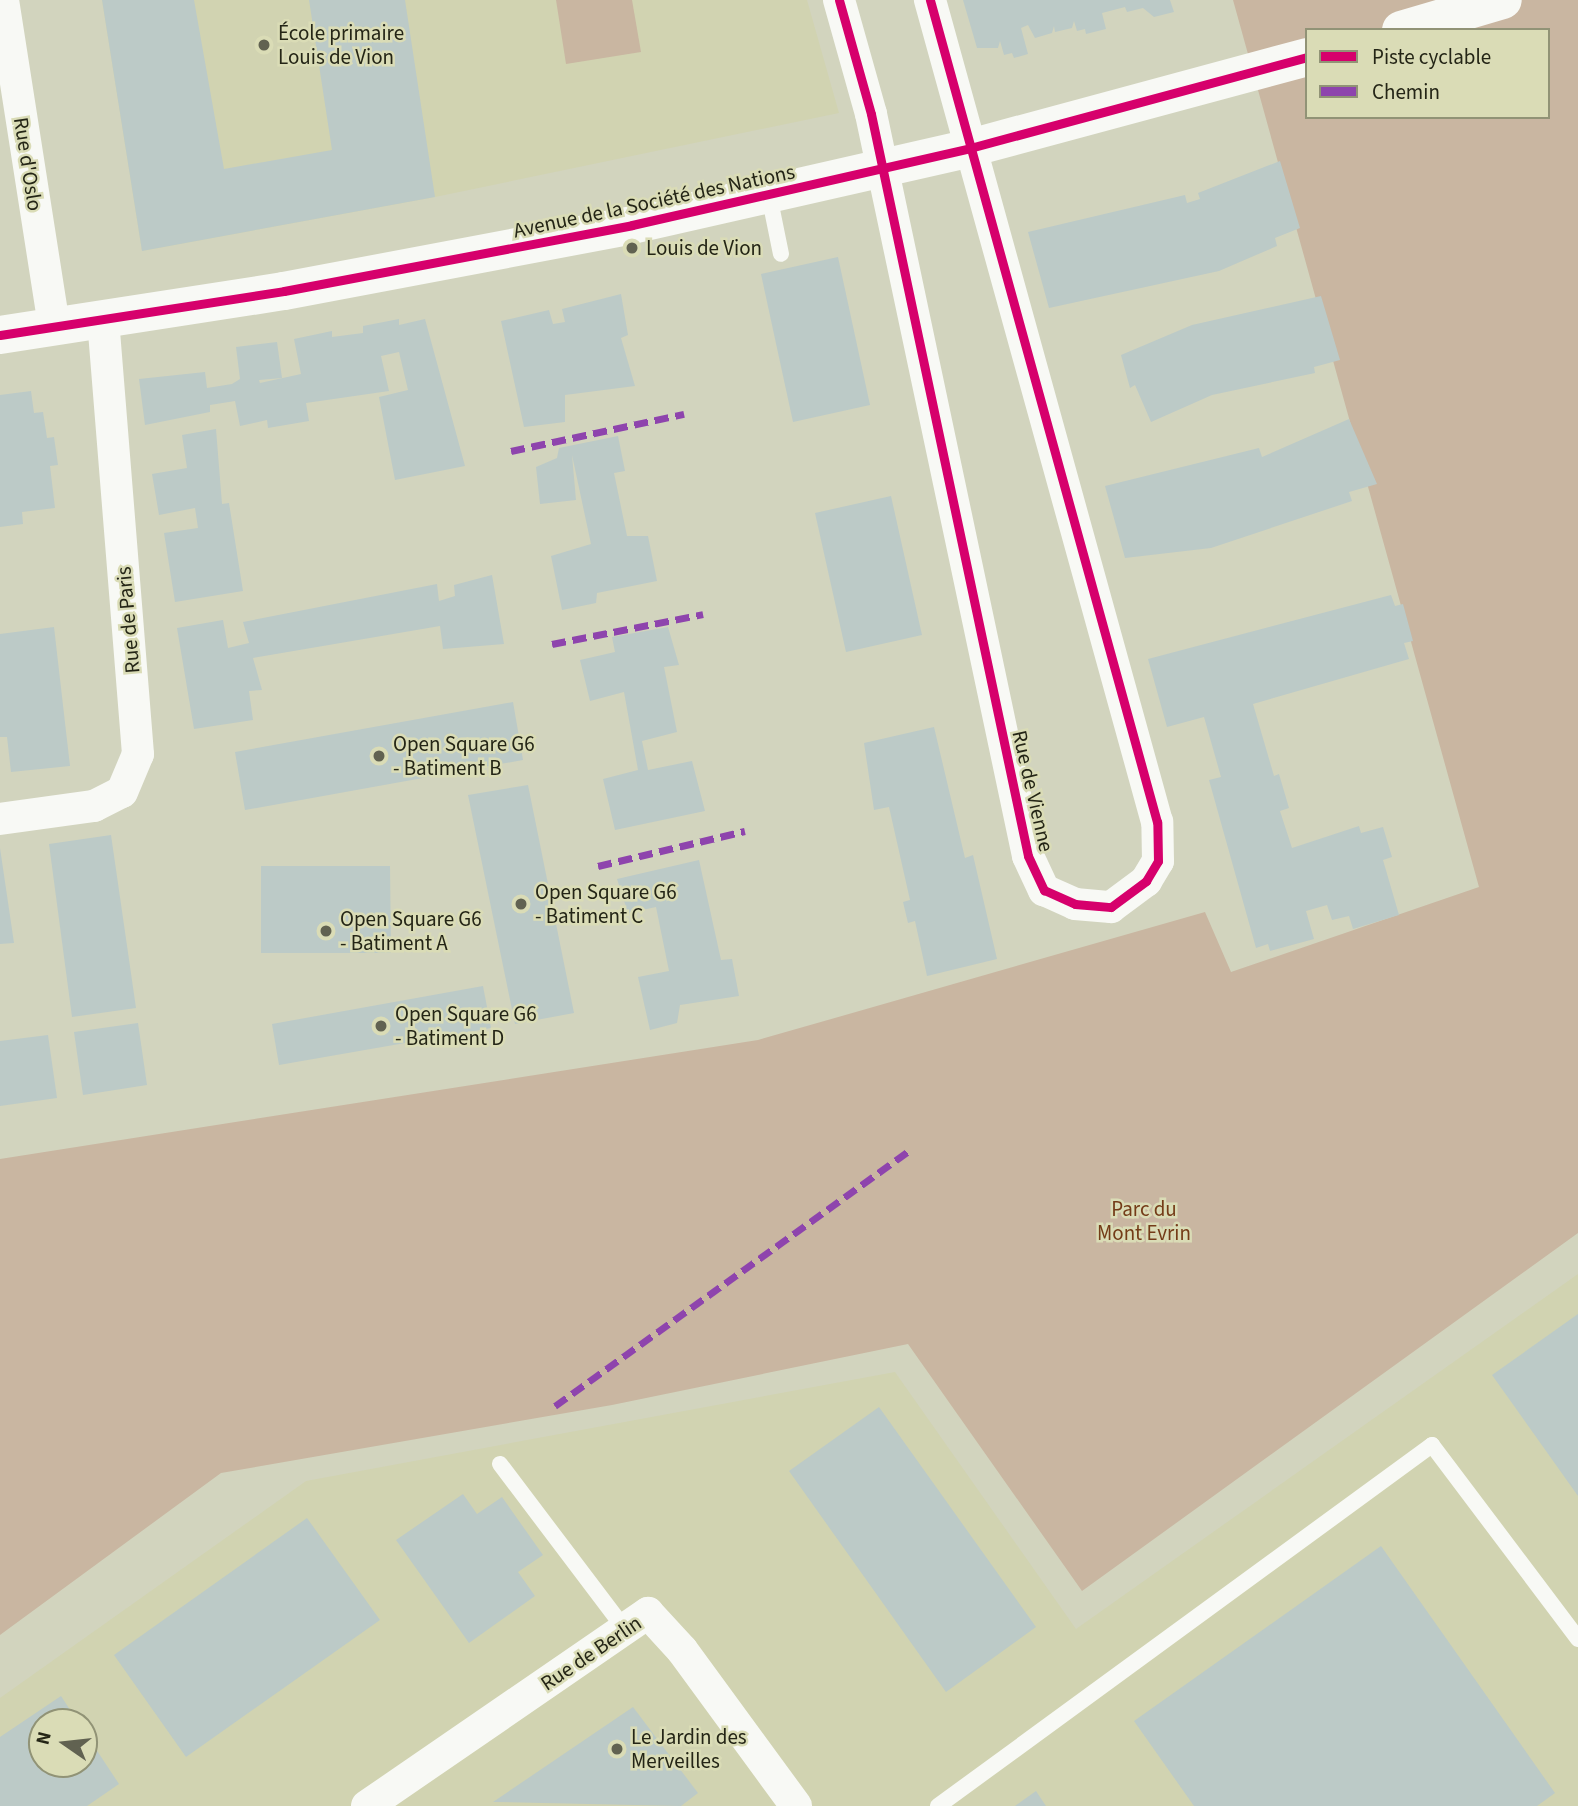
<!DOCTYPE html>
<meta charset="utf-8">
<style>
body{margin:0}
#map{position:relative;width:1578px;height:1806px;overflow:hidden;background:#d2d4be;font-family:"Source Sans 3",sans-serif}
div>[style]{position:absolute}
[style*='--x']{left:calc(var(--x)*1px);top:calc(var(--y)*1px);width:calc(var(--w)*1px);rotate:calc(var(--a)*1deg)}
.built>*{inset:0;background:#d1d3b1}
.green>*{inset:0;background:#c9b6a1}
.building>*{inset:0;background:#bccac7}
.lane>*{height:16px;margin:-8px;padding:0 8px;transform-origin:8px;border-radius:8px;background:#f8f9f5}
.street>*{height:32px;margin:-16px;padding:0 16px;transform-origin:16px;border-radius:16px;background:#f8f9f5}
.secondary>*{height:38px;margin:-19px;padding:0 19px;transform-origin:19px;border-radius:19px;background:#f8f9f5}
.quiet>*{height:7px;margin-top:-3.5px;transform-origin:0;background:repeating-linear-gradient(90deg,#8e44ad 0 14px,transparent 0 21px)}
.cycleway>*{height:9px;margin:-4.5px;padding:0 4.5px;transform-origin:4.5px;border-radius:4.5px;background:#d6006c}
.dots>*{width:19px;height:19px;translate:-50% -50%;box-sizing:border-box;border:4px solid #dadcb6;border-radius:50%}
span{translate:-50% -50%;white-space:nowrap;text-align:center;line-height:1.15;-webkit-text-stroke:5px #dadcb6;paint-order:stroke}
.poi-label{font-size:21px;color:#242516}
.left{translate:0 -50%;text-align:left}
.street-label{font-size:21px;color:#242516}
.park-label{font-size:21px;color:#743c18}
.legend{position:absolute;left:1305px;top:28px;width:245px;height:91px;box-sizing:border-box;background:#dadcb6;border:2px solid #919376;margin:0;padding:9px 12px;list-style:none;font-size:21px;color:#242516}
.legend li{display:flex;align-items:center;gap:14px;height:35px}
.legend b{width:35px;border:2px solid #919376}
.north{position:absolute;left:28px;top:1708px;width:70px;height:70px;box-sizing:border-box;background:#dadcb6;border:2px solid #919376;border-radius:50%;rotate:284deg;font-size:19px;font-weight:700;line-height:28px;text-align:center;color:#242516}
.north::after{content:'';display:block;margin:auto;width:24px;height:32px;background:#616251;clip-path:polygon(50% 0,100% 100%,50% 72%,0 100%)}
</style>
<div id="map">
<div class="built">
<i style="clip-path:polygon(102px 0,807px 0,839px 113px,435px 197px,142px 251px)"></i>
<i style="clip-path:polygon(evenodd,1578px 1274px,1578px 1806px,0 1806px,0 1698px,306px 1481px,895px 1372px,1076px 1629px,1578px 1274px,42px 1722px,84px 1722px,84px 1764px,42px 1764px,42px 1722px)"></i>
</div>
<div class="green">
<i style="clip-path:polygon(556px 0,632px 0,641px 52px,566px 64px)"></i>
<i style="clip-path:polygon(evenodd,1233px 0,1578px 0,1578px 1233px,1082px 1591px,908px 1344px,612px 1405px,221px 1473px,0 1635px,0 1159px,758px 1040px,1205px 912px,1231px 972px,1479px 887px,1233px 0,1307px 30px,1548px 30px,1548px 117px,1307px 117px,1307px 30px)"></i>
</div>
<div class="building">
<i style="clip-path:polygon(102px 0,194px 0,224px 169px,332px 150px,309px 0,405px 0,435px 197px,142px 251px)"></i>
<i style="clip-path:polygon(963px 0,1170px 0,1174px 12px,1154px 17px,1143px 8px,1127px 12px,1125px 7px,1102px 13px,1106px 29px,1086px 34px,1085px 29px,1077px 31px,1074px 21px,1072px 28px,1055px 32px,1054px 26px,1052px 33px,1035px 38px,1028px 25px,1021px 28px,1028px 54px,1014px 58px,1012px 53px,1004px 55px,1000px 41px,998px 48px,977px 48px)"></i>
<i style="clip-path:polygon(1280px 161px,1300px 228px,1275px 238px,1277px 246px,1219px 271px,1049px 308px,1028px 232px,1185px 195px,1187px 203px,1200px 199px,1198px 193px)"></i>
<i style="clip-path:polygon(838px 257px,870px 405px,793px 422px,761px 274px)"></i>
<i style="clip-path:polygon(621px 294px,628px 335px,621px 338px,635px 386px,565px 395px,565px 422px,524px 427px,501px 321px,549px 310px,553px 324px,565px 322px,562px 309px)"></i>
<i style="clip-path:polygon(1321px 296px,1340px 360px,1314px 367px,1315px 373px,1212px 395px,1151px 422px,1135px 385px,1130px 388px,1121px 355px,1192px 325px)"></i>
<i style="clip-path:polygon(399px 319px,399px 325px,425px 319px,465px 466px,395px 480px,379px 397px,408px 390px,399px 352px,381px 356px,389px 391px,306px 403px,309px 421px,268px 428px,267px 420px,240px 426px,235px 401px,210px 405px,210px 412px,145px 425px,139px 379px,205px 372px,207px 388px,232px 384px,240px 379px,236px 347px,277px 342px,282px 378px,259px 380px,262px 390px,260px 383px,301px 374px,294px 339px,332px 331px,332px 337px,363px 333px,363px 326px)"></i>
<i style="clip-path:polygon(31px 391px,34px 413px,43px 412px,47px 438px,54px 437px,58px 465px,50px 466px,55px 508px,22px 512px,23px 524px,0 527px,0 395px)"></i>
<i style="clip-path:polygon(1349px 419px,1377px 484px,1349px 492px,1352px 501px,1211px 548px,1125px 558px,1105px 486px,1259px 448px,1262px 457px)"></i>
<i style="clip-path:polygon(216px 429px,222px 504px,229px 503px,243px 591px,175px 602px,164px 533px,198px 528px,195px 508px,159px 515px,152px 474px,187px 468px,182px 435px)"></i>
<i style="clip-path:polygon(618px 436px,625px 471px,614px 473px,627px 536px,648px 536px,657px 581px,597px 593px,596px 603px,562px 610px,551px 556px,591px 544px,572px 455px,576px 500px,540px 504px,536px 467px,557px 458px,559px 448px)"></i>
<i style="clip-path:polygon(891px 496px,922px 635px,846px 652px,815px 513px)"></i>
<i style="clip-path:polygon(492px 575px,504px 644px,443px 649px,440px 626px,253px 658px,262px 690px,249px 691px,253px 720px,194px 729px,177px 628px,223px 620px,228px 648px,249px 643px,243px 622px,437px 584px,439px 601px,455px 596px,454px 585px)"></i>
<i style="clip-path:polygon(1391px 595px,1395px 606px,1403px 604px,1413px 641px,1404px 643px,1409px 659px,1253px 704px,1274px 776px,1279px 774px,1289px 808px,1280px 811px,1292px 848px,1359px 826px,1361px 833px,1383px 827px,1392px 857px,1383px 860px,1399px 915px,1353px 929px,1349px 916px,1332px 920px,1327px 905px,1306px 911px,1314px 939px,1270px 951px,1268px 944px,1256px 948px,1209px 780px,1221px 777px,1204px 717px,1167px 727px,1148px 659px)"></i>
<i style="clip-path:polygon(54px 627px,70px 766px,11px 772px,7px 737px,0 737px,0 634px)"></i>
<i style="clip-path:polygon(668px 627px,679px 665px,664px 667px,677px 732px,642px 741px,648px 770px,692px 761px,705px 811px,615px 830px,603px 779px,638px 770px,624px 692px,590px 701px,580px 660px,615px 652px,612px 637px)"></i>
<i style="clip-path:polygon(513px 702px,523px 760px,245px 810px,235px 752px)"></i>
<i style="clip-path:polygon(934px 727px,965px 858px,973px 855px,997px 959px,927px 976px,915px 921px,908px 923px,903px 902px,910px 900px,889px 807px,874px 810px,864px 743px)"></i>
<i style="clip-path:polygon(528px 785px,574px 1013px,515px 1024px,468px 795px)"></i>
<i style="clip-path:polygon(111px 835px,136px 1008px,72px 1017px,49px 844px)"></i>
<i style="clip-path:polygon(0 848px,14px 943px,0 944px)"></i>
<i style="clip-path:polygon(699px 860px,721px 960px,732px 959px,739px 996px,680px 1005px,677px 1023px,650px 1030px,638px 977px,669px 971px,656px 907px,628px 913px,617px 879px)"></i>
<i style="clip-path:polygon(261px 866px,390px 866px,391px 953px,261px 953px)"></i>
<i style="clip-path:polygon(483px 986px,491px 1028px,279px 1065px,272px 1024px)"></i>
<i style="clip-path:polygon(138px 1023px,147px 1085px,83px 1095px,74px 1032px)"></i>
<i style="clip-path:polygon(48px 1035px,57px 1098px,0 1106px,0 1041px)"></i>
<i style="clip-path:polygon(1578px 1314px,1578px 1496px,1492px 1375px)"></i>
<i style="clip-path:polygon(879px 1407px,1036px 1627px,946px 1692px,789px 1471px)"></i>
<i style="clip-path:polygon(463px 1494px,477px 1514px,502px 1497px,543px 1555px,518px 1572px,535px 1596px,469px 1643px,396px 1540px)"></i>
<i style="clip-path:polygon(307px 1518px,380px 1620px,186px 1757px,114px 1655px)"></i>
<i style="clip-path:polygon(1381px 1546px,1555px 1793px,1537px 1806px,1194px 1806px,1134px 1721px)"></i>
<i style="clip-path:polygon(61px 1696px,78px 1722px,42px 1722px,42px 1764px,84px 1764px,84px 1731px,119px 1784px,87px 1806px,0 1806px,0 1737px)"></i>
<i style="clip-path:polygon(633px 1707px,698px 1793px,681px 1806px,493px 1802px)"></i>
<i style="clip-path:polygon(1036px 1791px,1046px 1806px,1015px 1806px)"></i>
</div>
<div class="lane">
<i style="--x:769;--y:195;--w:60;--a:78.5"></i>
<i style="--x:500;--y:1464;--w:207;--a:52.9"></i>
<i style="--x:938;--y:1806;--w:612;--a:-36.16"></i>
<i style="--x:1432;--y:1445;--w:243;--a:53"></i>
</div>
<div class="street">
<i style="--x:3;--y:0;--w:331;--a:81.1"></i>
<i style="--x:839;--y:0;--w:118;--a:74.3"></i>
<i style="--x:871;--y:114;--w:758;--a:78.05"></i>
<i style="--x:1028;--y:856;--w:38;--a:65"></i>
<i style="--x:1044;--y:890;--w:34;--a:24"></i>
<i style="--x:1075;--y:904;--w:36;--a:5"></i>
<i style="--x:1111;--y:907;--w:44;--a:-36.6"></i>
<i style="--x:1146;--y:881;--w:23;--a:-59"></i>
<i style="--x:1158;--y:861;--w:39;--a:-91"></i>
<i style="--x:1157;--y:822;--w:853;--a:-105.44"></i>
<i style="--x:0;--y:819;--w:95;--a:-7.9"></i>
<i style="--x:94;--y:806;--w:31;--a:-27"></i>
<i style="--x:122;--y:792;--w:41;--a:-67.2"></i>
<i style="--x:138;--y:754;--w:436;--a:-94.6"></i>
<i style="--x:367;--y:1806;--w:341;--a:-34.5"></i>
<i style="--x:648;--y:1613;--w:50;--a:47.4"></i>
<i style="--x:682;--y:1650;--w:193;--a:53.8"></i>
</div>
<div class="secondary">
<i style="--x:1401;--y:30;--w:106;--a:-16.4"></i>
<i style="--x:0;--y:335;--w:287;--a:-8.8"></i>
<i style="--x:284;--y:291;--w:354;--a:-10.7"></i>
<i style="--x:632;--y:225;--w:347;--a:-12.8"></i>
<i style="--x:970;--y:148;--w:349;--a:-15.1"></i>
</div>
<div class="quiet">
<i style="--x:511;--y:451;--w:177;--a:-12.1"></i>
<i style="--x:552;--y:644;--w:154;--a:-11.2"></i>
<i style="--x:598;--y:866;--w:151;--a:-13.4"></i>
<i style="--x:555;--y:1406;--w:438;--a:-35.8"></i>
</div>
<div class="cycleway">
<i style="--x:839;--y:0;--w:118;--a:74.3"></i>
<i style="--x:871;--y:114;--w:758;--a:78.05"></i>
<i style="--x:1028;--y:856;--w:38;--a:65"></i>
<i style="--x:1044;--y:890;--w:34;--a:24"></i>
<i style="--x:1075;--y:904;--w:36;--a:5"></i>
<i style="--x:1111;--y:907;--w:44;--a:-36.6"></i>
<i style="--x:1146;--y:881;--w:23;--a:-59"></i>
<i style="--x:1158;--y:861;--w:39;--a:-91"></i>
<i style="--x:1157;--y:822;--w:853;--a:-105.44"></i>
<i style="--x:0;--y:335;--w:287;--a:-8.8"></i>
<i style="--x:284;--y:291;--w:354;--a:-10.7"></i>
<i style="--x:632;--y:225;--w:347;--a:-12.8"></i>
<i style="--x:970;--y:148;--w:349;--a:-15.1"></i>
</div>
<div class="dots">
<i style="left:264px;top:45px;background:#616251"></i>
<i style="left:632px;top:248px;background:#616251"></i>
<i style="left:379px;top:756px;background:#616251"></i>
<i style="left:521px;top:904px;background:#616251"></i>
<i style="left:326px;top:931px;background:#616251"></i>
<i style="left:381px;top:1026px;background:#616251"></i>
<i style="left:617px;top:1749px;background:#616251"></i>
</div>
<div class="poi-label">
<span class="left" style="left:278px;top:45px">École primaire<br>Louis de Vion</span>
<span class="left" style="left:646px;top:248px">Louis de Vion</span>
<span class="left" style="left:393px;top:756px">Open Square G6<br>- Batiment B</span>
<span class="left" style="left:535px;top:904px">Open Square G6<br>- Batiment C</span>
<span class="left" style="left:340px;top:931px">Open Square G6<br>- Batiment A</span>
<span class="left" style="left:395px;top:1026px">Open Square G6<br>- Batiment D</span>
<span class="left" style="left:631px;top:1749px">Le Jardin des<br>Merveilles</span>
</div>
<div class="street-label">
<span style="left:28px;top:164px;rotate:81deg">Rue d'Oslo</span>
<span style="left:654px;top:201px;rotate:-12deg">Avenue de la Société des Nations</span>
<span style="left:128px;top:620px;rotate:-95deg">Rue de Paris</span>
<span style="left:1033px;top:791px;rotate:77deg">Rue de Vienne</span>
<span style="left:591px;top:1653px;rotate:-34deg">Rue de Berlin</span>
</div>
<div class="park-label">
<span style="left:1144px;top:1221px">Parc du<br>Mont Evrin</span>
</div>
<ul class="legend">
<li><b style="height:9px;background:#d6006c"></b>Piste cyclable</li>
<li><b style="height:9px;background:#8e44ad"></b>Chemin</li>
</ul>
<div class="north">N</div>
</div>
